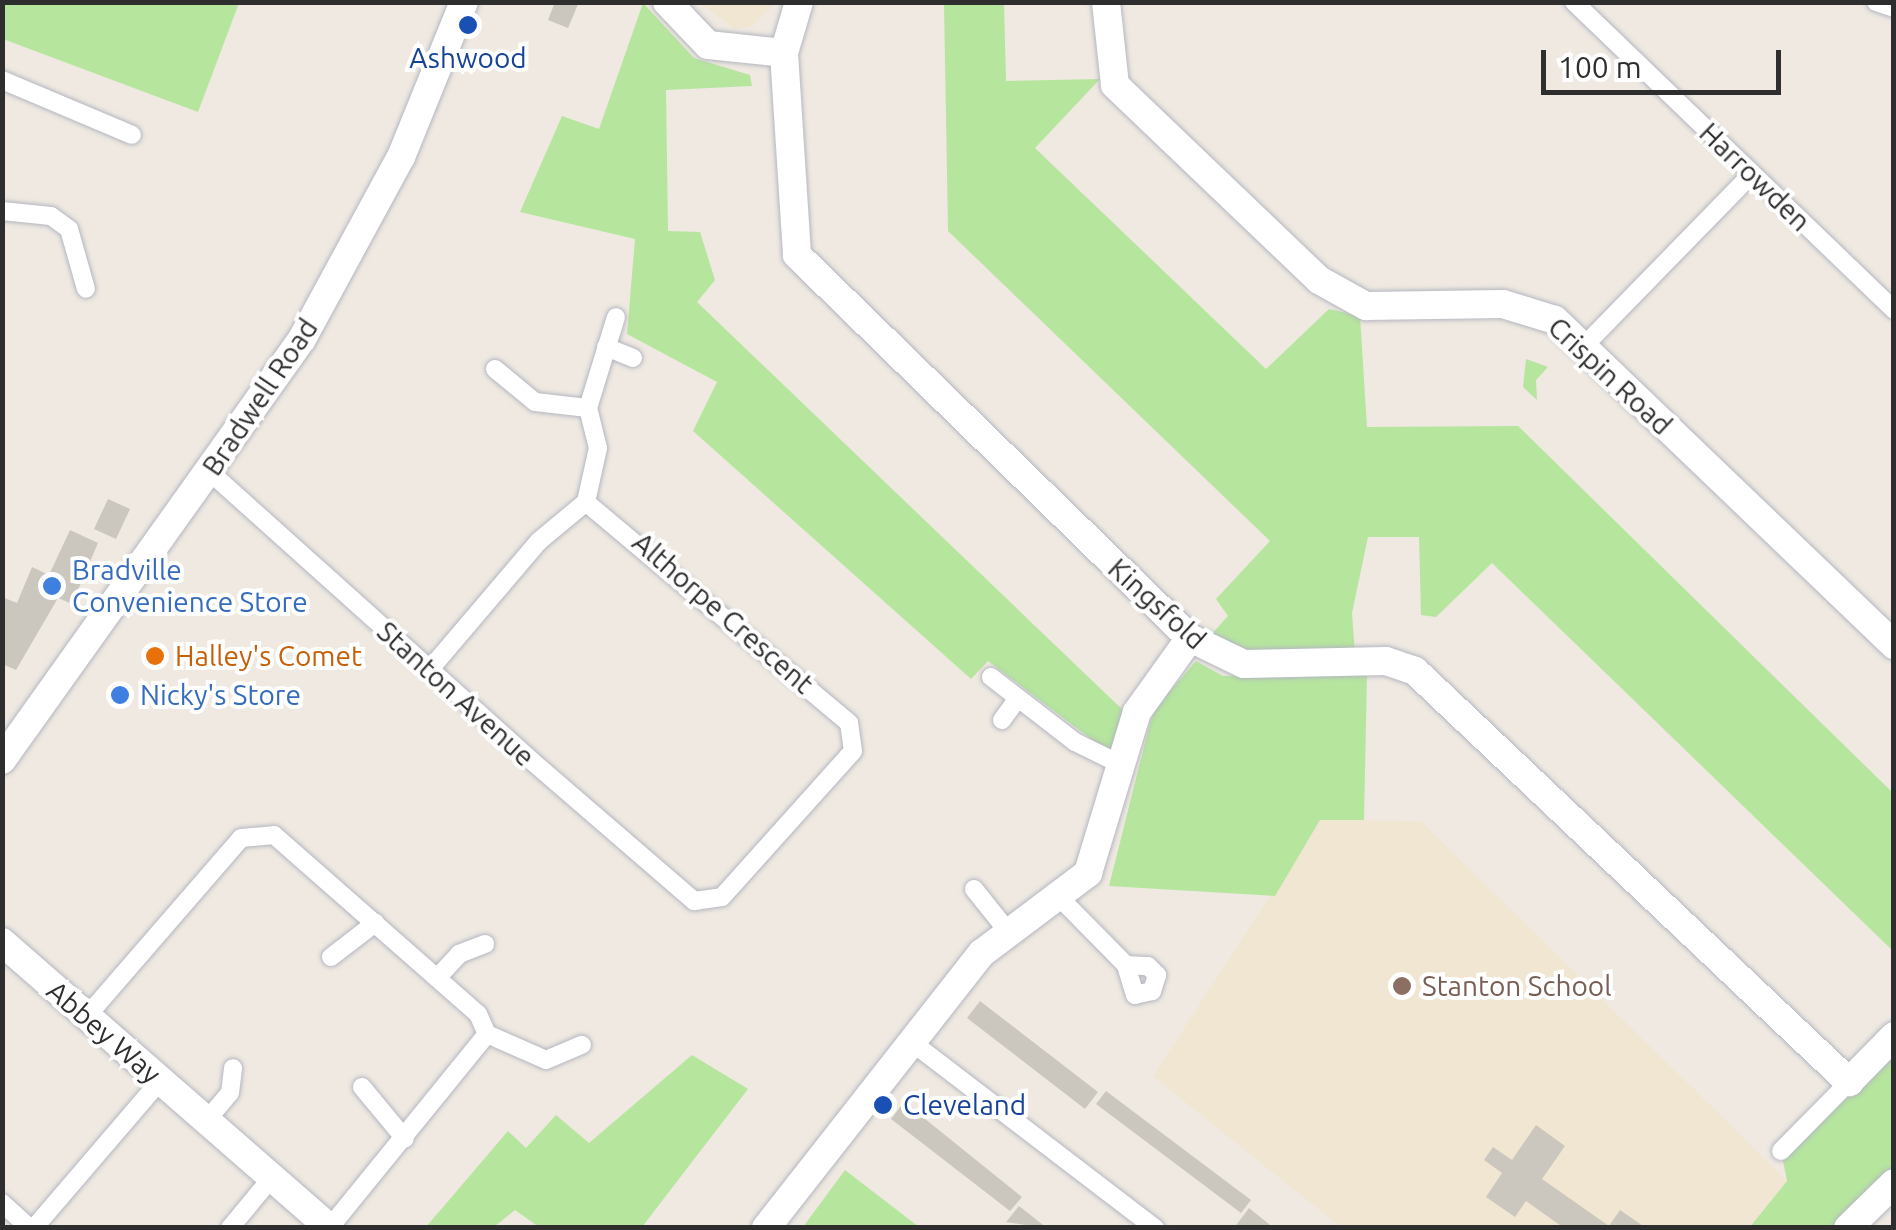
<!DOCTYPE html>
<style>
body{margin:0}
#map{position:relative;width:1896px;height:1230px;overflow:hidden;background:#efe9e1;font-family:Ubuntu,sans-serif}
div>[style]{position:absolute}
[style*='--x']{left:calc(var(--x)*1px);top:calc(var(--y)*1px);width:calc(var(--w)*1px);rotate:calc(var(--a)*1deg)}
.education>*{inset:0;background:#f0e6d1}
.green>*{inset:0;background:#b6e59e}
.building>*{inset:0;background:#cbc7bf}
.roads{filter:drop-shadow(0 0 2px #b4b7c1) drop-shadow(0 0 2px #b4b7c1)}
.street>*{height:18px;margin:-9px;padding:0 9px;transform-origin:9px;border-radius:9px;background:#fff}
.secondary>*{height:28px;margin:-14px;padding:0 14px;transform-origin:14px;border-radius:14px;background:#fff}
.dots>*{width:28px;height:28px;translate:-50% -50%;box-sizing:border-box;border:5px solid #fff;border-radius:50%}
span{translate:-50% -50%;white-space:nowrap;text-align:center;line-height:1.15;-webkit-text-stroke:8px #fff;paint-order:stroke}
.transit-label{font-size:28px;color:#164399}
.left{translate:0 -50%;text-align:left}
.street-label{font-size:28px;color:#2e2e2e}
.shop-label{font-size:28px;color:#366cbe}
.food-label{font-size:28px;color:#c56008}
.education-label{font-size:28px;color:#785e54}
.frame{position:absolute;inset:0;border:5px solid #2e2e2e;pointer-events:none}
.scale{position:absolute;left:1541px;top:50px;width:240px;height:45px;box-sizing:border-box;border:5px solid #2e2e2e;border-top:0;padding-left:12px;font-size:30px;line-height:35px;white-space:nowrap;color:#2e2e2e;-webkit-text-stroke:8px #fff;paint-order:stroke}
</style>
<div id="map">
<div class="education">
<i style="clip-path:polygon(700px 3px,775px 3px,752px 26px,735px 29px)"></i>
<i style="clip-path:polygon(1320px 820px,1421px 821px,1787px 1181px,1749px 1227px,1341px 1227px,1153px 1076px)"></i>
</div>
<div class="green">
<i style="clip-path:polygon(2px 3px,3px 2px,239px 3px,198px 112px,3px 39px)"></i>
<i style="clip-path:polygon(643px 3px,694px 58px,750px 75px,752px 86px,666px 90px,668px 231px,700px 232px,715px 280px,697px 302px,1127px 714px,1111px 754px,988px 661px,971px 679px,693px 431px,717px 382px,627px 334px,635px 239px,520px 212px,562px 116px,599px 129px)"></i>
<i style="clip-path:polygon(944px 3px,1004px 3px,1006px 81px,1100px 79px,1035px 148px,1266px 369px,1329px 309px,1360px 316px,1367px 427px,1518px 426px,1893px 793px,1893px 951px,1492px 563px,1436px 617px,1421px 615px,1419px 537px,1368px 537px,1352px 613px,1355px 653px,1249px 654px,1208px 638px,1228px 616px,1216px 599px,1270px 541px,948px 231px)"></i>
<i style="clip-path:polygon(1526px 359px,1548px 367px,1536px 380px,1537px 400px,1523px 387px)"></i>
<i style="clip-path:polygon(1196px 661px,1223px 676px,1367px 673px,1364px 820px,1320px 820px,1275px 896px,1109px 886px,1153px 711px)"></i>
<i style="clip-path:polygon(1893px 1036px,1893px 1184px,1848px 1227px,1749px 1228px,1787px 1181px,1781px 1151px)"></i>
<i style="clip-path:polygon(692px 1055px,748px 1089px,642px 1227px,539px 1227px,515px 1210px,494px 1227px,426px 1227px,508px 1131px,526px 1148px,556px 1115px,589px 1143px)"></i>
<i style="clip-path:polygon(845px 1170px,919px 1227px,803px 1227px)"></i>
</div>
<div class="building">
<i style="clip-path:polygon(555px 2px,579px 2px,568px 28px,548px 20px)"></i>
<i style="clip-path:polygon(108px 499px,130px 509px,116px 539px,94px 529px)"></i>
<i style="clip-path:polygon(70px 530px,98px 543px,72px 604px,58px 598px,16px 670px,2px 664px,2px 597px,17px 603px,32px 567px,49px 575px)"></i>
<i style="clip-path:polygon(980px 1001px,1098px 1092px,1085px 1109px,967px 1018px)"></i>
<i style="clip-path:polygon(1106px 1091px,1251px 1200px,1241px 1213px,1096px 1104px)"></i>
<i style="clip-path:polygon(904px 1102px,1022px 1197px,1010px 1211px,891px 1119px)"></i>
<i style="clip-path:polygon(1536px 1125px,1565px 1146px,1542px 1179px,1609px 1226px,1620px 1210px,1646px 1228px,1564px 1228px,1526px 1201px,1515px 1217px,1486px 1197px,1502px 1173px,1484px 1160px,1493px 1147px,1512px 1160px)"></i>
<i style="clip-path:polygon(1019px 1206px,1047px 1228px,1006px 1222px)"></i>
<i style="clip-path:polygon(1249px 1208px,1274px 1228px,1234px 1228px)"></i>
</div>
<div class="roads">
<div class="street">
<i style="--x:1574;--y:2;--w:444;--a:43.9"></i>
<i style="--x:1876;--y:2;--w:19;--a:18"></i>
<i style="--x:2;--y:80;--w:141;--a:22.9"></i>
<i style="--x:2;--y:211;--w:49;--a:5.8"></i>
<i style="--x:51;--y:216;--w:22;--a:36"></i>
<i style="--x:69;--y:229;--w:62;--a:74.2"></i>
<i style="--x:606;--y:347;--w:29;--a:22"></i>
<i style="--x:1583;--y:347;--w:242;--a:-45.7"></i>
<i style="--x:495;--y:369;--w:52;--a:39.5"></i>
<i style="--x:535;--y:402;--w:53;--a:6.5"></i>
<i style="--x:210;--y:472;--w:434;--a:41.9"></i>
<i style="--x:533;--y:762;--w:213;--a:40.8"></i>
<i style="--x:694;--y:901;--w:28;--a:-8"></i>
<i style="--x:722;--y:897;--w:196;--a:-48.1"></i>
<i style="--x:853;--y:751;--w:28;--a:-98"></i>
<i style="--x:849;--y:723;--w:344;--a:-140"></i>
<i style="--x:586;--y:502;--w:61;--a:140.3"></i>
<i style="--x:539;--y:541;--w:168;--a:130.4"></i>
<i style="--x:586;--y:502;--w:55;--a:-77.5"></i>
<i style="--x:598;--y:448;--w:41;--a:-104"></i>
<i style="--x:588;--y:408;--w:95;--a:-72.9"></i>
<i style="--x:991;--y:677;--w:106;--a:37.7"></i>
<i style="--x:1075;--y:742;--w:55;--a:26.1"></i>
<i style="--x:1002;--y:720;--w:26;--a:-54"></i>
<i style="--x:974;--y:889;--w:51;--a:51.3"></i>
<i style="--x:1058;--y:896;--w:97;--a:45.4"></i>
<i style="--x:1126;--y:965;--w:22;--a:3"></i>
<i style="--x:1148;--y:966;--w:13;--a:45"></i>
<i style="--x:1157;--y:975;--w:17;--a:107"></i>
<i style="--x:1152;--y:991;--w:17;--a:167"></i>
<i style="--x:1135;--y:995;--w:31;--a:-107"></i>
<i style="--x:331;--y:957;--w:56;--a:-37.7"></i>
<i style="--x:437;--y:978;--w:33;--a:-47"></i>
<i style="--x:459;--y:954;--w:28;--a:-21"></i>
<i style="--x:87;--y:1016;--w:235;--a:-49.1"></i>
<i style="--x:241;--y:838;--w:33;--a:-5"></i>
<i style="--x:274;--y:835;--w:271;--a:41.3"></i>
<i style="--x:478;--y:1014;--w:22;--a:66"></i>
<i style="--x:487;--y:1034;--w:249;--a:129.1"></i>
<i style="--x:487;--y:1034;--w:64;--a:23.8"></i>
<i style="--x:546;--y:1060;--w:39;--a:-23"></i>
<i style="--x:909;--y:1040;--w:310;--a:37.4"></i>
<i style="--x:362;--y:1087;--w:67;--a:50.4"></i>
<i style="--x:207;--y:1120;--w:35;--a:-50"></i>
<i style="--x:230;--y:1093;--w:25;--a:-83"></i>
<i style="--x:1781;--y:1151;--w:97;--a:-45.4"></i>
<i style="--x:2;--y:1203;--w:38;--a:42"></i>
<i style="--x:34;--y:1228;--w:194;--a:-49.4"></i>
<i style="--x:230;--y:1228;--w:67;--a:-50.4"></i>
</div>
<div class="secondary">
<i style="--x:667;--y:2;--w:59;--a:46.4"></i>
<i style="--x:708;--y:45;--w:76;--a:6"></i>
<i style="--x:799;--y:2;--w:53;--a:106.4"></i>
<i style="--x:784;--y:53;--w:202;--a:86.3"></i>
<i style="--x:797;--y:255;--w:549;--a:44.26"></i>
<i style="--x:1190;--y:638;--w:60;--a:25.7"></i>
<i style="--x:1244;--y:664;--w:142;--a:-1.2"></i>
<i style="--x:1386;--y:661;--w:31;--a:19"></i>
<i style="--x:1415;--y:671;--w:598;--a:43.44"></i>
<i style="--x:1849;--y:1082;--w:64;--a:-45.6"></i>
<i style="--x:1106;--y:2;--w:83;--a:83.8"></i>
<i style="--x:1115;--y:85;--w:282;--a:43.7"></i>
<i style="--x:1319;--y:280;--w:54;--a:29"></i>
<i style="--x:1366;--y:306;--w:137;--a:-0.8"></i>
<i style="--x:1503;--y:304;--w:54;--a:17.1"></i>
<i style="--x:1555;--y:320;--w:470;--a:43.8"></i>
<i style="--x:2;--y:760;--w:517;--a:-54.53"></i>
<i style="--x:302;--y:339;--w:207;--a:-61.5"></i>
<i style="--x:401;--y:157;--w:167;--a:-67.9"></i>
<i style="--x:2;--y:942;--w:435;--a:41.1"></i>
<i style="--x:766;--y:1228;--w:350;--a:-51.9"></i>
<i style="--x:982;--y:953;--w:133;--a:-37"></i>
<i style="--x:1088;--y:873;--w:168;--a:-73.1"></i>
<i style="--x:1137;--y:712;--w:91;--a:-54.4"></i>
<i style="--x:1848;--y:1228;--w:64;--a:-44.4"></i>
</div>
</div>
<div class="dots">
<i style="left:468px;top:25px;background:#1a4fb4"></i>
<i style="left:52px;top:586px;background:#3f7fe0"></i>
<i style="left:155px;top:656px;background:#e8710a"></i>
<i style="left:120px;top:695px;background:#3f7fe0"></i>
<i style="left:1402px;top:986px;background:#8d6e63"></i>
<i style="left:883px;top:1105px;background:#1a4fb4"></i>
</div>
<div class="transit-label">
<span style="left:468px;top:58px">Ashwood</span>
<span class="left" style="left:903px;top:1105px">Cleveland</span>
</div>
<div class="street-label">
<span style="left:1755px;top:177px;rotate:44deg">Harrowden</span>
<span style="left:1610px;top:376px;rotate:43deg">Crispin Road</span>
<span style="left:260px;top:397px;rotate:-56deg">Bradwell Road</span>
<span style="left:1157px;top:604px;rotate:42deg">Kingsfold</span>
<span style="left:723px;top:613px;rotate:41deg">Althorpe Crescent</span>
<span style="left:456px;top:694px;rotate:42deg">Stanton Avenue</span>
<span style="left:104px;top:1032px;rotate:41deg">Abbey Way</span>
</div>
<div class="shop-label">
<span class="left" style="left:72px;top:586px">Bradville<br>Convenience Store</span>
<span class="left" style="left:140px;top:695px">Nicky's Store</span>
</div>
<div class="food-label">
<span class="left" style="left:175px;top:656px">Halley's Comet</span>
</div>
<div class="education-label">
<span class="left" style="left:1422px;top:986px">Stanton School</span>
</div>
<div class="frame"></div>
<div class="scale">100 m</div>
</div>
